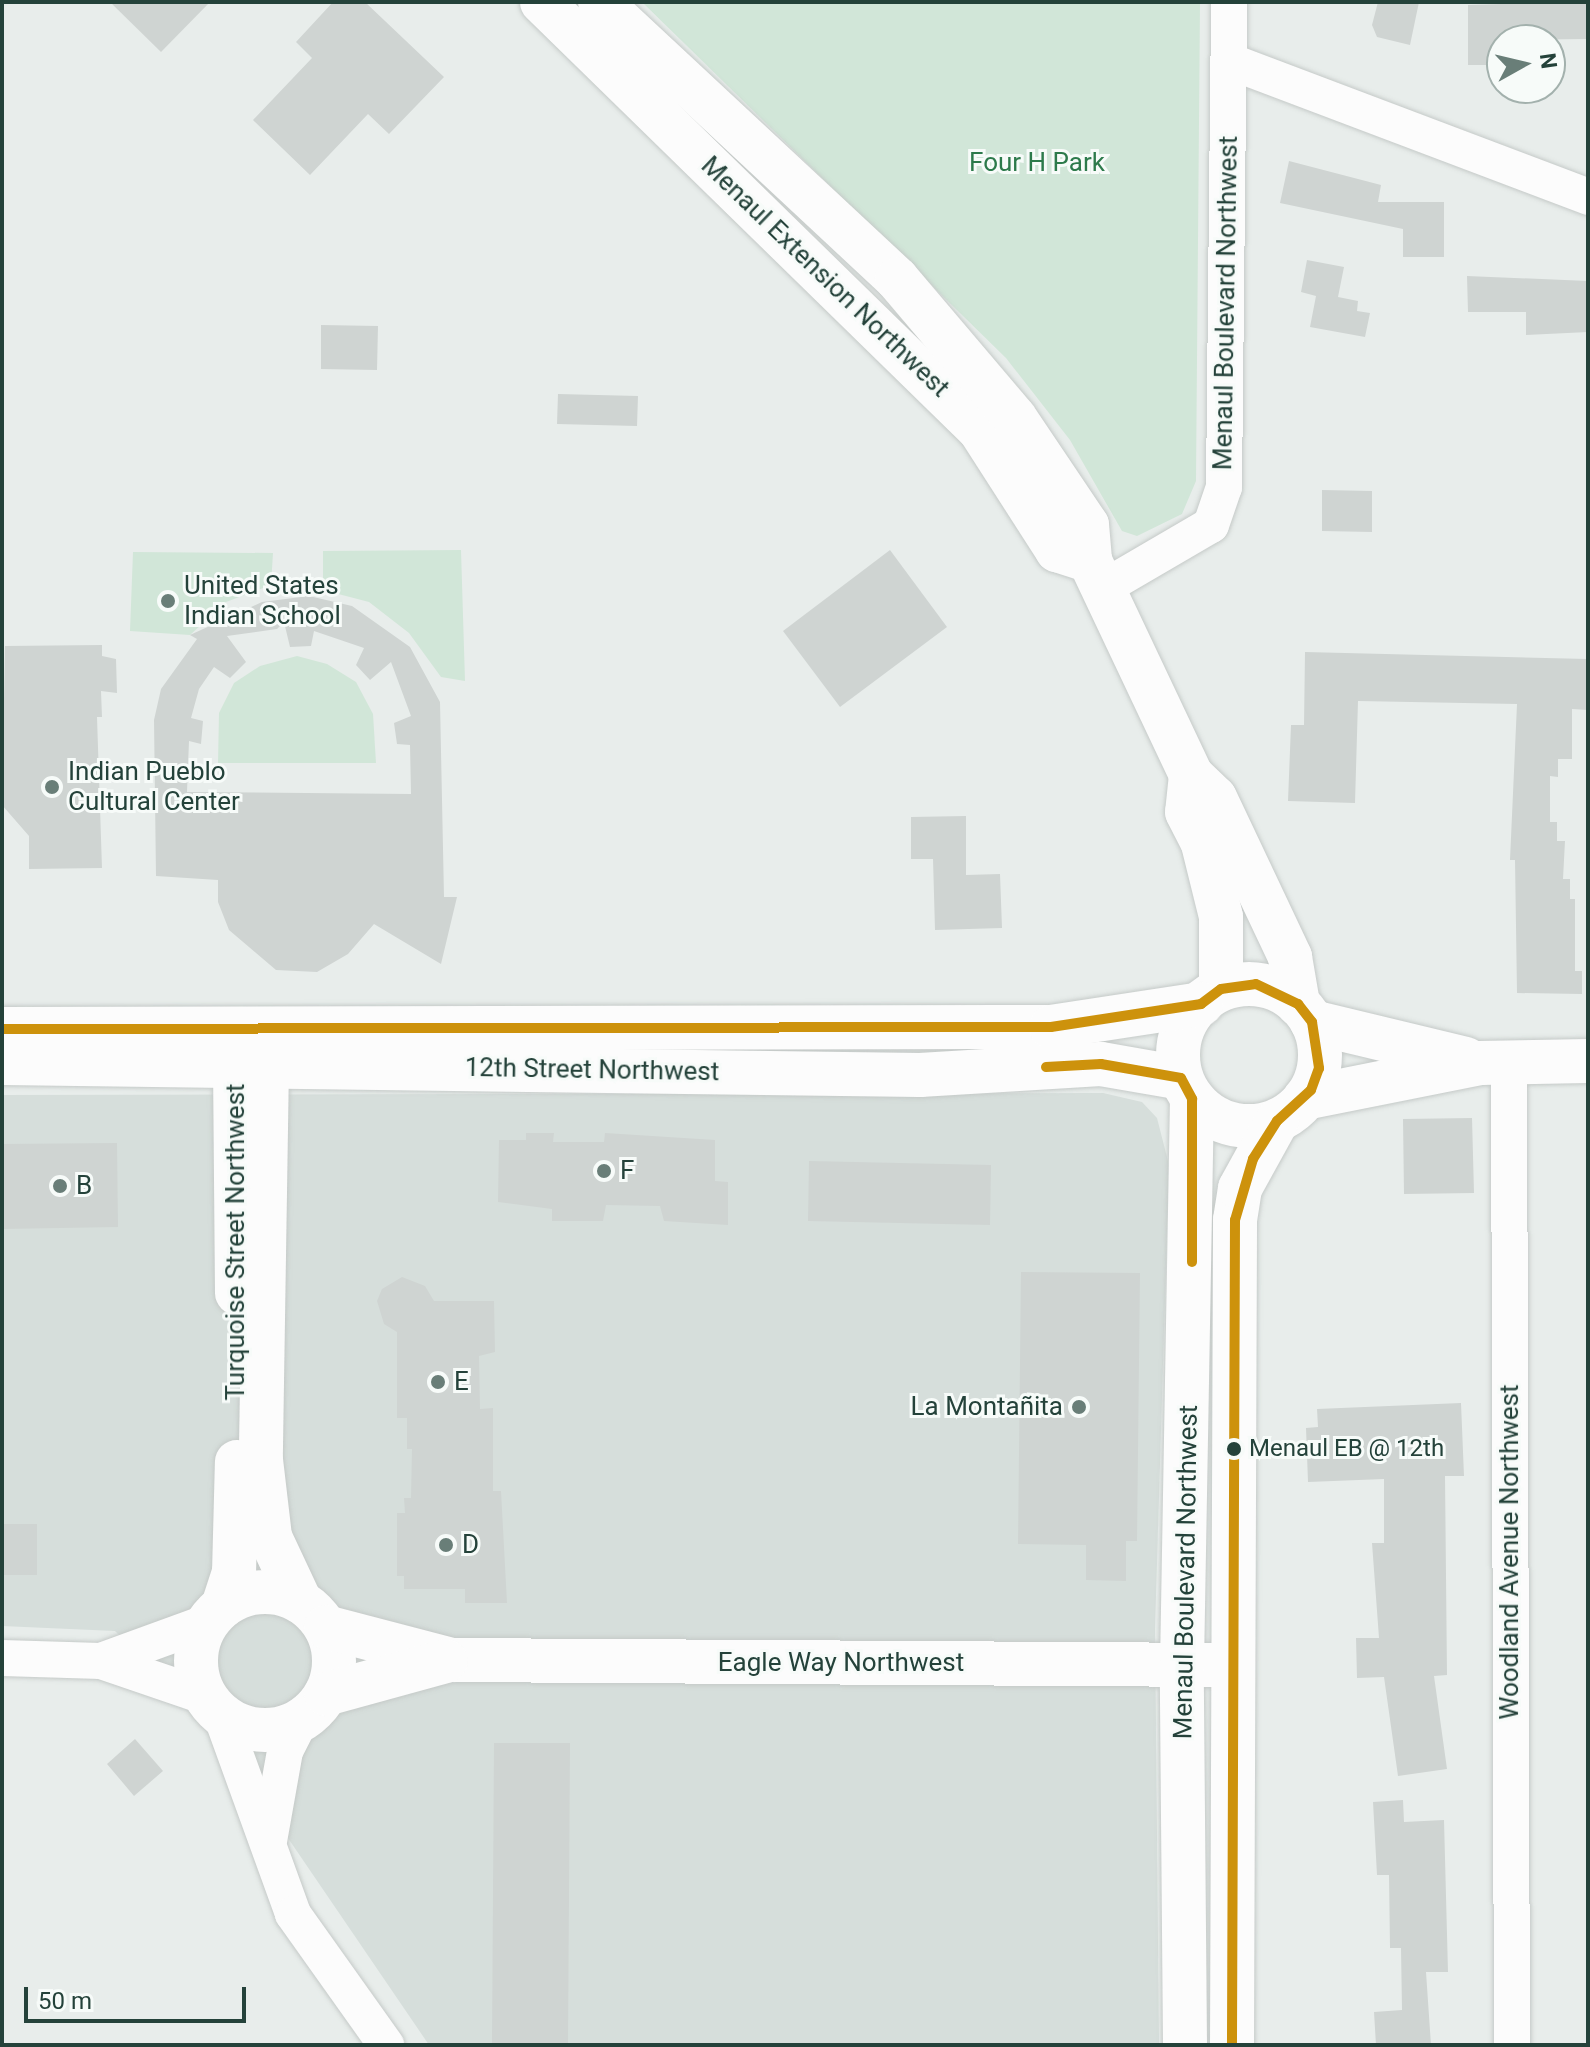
<!DOCTYPE html>
<meta charset="utf-8">
<style>
body{margin:0}
#map{position:relative;width:1590px;height:2047px;overflow:hidden;background:#e8edeb;font-family:Roboto,sans-serif}
div>[style]{position:absolute}
[style*='--x']{left:calc(var(--x)*1px);top:calc(var(--y)*1px);width:calc(var(--w)*1px);rotate:calc(var(--a)*1deg)}
.built>*{inset:0;background:#d6dedb}
.green>*{inset:0;background:#d1e6d8}
.building>*{inset:0;background:#cfd4d2}
.roads{filter:drop-shadow(0 0 2px #c5cac8) drop-shadow(0 0 2px #c5cac8)}
.minor>*{height:36px;margin:-18px;padding:0 18px;transform-origin:18px;border-radius:18px;background:#fcfcfc}
.tertiary>*{height:44px;margin:-22px;padding:0 22px;transform-origin:22px;border-radius:22px;background:#fcfcfc}
.tertiary>.ring{margin:-22px;padding:0;box-sizing:content-box;background:none;border:44px solid #fcfcfc;border-radius:50%}
.secondary>*{height:44px;margin:-22px;padding:0 22px;transform-origin:22px;border-radius:22px;background:#fcfcfc}
.secondary>.ring{margin:-22px;padding:0;box-sizing:content-box;background:none;border:44px solid #fcfcfc;border-radius:50%}
.bus-1>*{height:10px;margin:-5px;padding:0 5px;transform-origin:5px;border-radius:5px;background:#cd920c}
.dots>*{width:22px;height:22px;translate:-50% -50%;box-sizing:border-box;border:4px solid #f7fbf9;border-radius:50%}
span{translate:-50% -50%;white-space:nowrap;text-align:center;line-height:1.15;-webkit-text-stroke:6px #f7fbf9;paint-order:stroke}
.bus-label{font-size:24px;color:#24423a}
.left{translate:0 -50%;text-align:left}
.park-label{font-size:26px;color:#2d7a4b}
.street-label{font-size:26px;color:#24423a}
.poi-label{font-size:26px;color:#24423a}
.right{translate:-100% -50%;text-align:right}
.frame{position:absolute;inset:0;border:4px solid #24423a;pointer-events:none}
.north{position:absolute;left:1486px;top:24px;width:80px;height:80px;box-sizing:border-box;background:#f7fbf9;border:2px solid #a3b1ad;border-radius:50%;rotate:82deg;font-size:22px;font-weight:700;line-height:32px;text-align:center;color:#24423a}
.north::after{content:'';display:block;margin:auto;width:28px;height:36px;background:#697e78;clip-path:polygon(50% 0,100% 100%,50% 72%,0 100%)}
.scale{position:absolute;left:24px;top:1987px;width:222px;height:36px;box-sizing:border-box;border:4px solid #24423a;border-top:0;padding-left:10px;font-size:24px;line-height:28px;white-space:nowrap;color:#24423a;-webkit-text-stroke:6px #f7fbf9;paint-order:stroke}
</style>
<div id="map">
<div class="built">
<i style="clip-path:polygon(1103px 1093px,1142px 1102px,1157px 1118px,1169px 1165px,1155px 1629px,1159px 2045px,429px 2045px,204px 1715px,115px 1631px,2px 1626px,2px 1095px)"></i>
</div>
<div class="green">
<i style="clip-path:polygon(642px 2px,1200px 2px,1196px 481px,1182px 514px,1137px 536px,1122px 531px,1070px 440px,1006px 358px)"></i>
<i style="clip-path:polygon(461px 550px,465px 681px,441px 677px,409px 633px,369px 602px,323px 590px,323px 551px)"></i>
<i style="clip-path:polygon(133px 552px,273px 553px,271px 585px,226px 602px,190px 635px,130px 631px)"></i>
<i style="clip-path:polygon(297px 656px,327px 664px,356px 682px,373px 714px,376px 763px,218px 763px,219px 713px,234px 683px,260px 666px)"></i>
</div>
<div class="building">
<i style="clip-path:polygon(110px 2px,210px 2px,161px 52px)"></i>
<i style="clip-path:polygon(333px 2px,365px 2px,444px 77px,389px 134px,368px 114px,310px 175px,253px 120px,312px 58px,296px 42px)"></i>
<i style="clip-path:polygon(1378px 2px,1419px 2px,1410px 45px,1377px 37px,1372px 25px)"></i>
<i style="clip-path:polygon(1566px 2px,1588px 2px,1588px 39px,1502px 40px,1502px 65px,1468px 65px,1468px 5px)"></i>
<i style="clip-path:polygon(1289px 161px,1381px 185px,1378px 202px,1444px 202px,1444px 257px,1403px 257px,1403px 229px,1280px 203px)"></i>
<i style="clip-path:polygon(1307px 260px,1344px 267px,1338px 297px,1358px 301px,1357px 311px,1370px 313px,1365px 337px,1310px 327px,1316px 296px,1301px 292px)"></i>
<i style="clip-path:polygon(1467px 276px,1588px 281px,1588px 332px,1526px 335px,1526px 312px,1468px 312px)"></i>
<i style="clip-path:polygon(321px 325px,378px 326px,377px 370px,321px 369px)"></i>
<i style="clip-path:polygon(558px 394px,638px 396px,637px 426px,557px 424px)"></i>
<i style="clip-path:polygon(1322px 490px,1372px 491px,1372px 532px,1322px 531px)"></i>
<i style="clip-path:polygon(890px 550px,947px 627px,840px 707px,783px 631px)"></i>
<i style="clip-path:polygon(evenodd,309px 596px,352px 606px,410px 647px,440px 702px,444px 897px,457px 897px,441px 964px,374px 924px,348px 954px,317px 972px,276px 970px,229px 930px,218px 902px,218px 880px,156px 876px,154px 720px,161px 689px,197px 639px,190px 635px,262px 602px,309px 596px,284px 622px,290px 647px,311px 646px,314px 631px,364px 648px,356px 665px,370px 680px,391px 662px,411px 716px,394px 723px,397px 744px,410px 745px,411px 794px,187px 792px,189px 741px,201px 744px,203px 721px,191px 718px,199px 689px,214px 667px,230px 678px,246px 662px,227px 636px,277px 629px,284px 622px)"></i>
<i style="clip-path:polygon(102px 645px,102px 656px,116px 659px,117px 693px,101px 691px,102px 717px,97px 717px,102px 868px,29px 869px,29px 836px,2px 805px,5px 646px)"></i>
<i style="clip-path:polygon(1305px 652px,1588px 659px,1588px 710px,1572px 709px,1572px 759px,1558px 759px,1558px 777px,1550px 776px,1550px 822px,1557px 822px,1557px 841px,1565px 841px,1563px 879px,1570px 879px,1570px 899px,1575px 899px,1575px 971px,1582px 971px,1582px 994px,1517px 993px,1515px 860px,1510px 860px,1517px 704px,1358px 701px,1355px 803px,1288px 801px,1291px 725px,1304px 725px)"></i>
<i style="clip-path:polygon(966px 816px,966px 875px,1000px 874px,1002px 928px,935px 930px,933px 859px,911px 859px,911px 817px)"></i>
<i style="clip-path:polygon(1472px 1118px,1474px 1193px,1404px 1194px,1403px 1119px)"></i>
<i style="clip-path:polygon(526px 1133px,554px 1133px,553px 1142px,604px 1142px,605px 1133px,715px 1140px,715px 1181px,728px 1182px,728px 1225px,664px 1221px,660px 1206px,606px 1205px,603px 1221px,552px 1221px,552px 1209px,498px 1202px,499px 1140px,526px 1140px)"></i>
<i style="clip-path:polygon(117px 1143px,118px 1227px,2px 1229px,2px 1144px)"></i>
<i style="clip-path:polygon(809px 1161px,991px 1165px,990px 1225px,808px 1221px)"></i>
<i style="clip-path:polygon(1021px 1272px,1140px 1273px,1137px 1541px,1126px 1541px,1126px 1581px,1086px 1580px,1086px 1545px,1018px 1544px)"></i>
<i style="clip-path:polygon(402px 1277px,425px 1286px,434px 1301px,494px 1301px,495px 1352px,479px 1356px,480px 1409px,493px 1408px,493px 1491px,501px 1491px,507px 1603px,465px 1603px,465px 1589px,404px 1589px,404px 1576px,397px 1576px,397px 1513px,405px 1513px,404px 1498px,411px 1498px,412px 1449px,407px 1449px,407px 1418px,397px 1418px,397px 1332px,384px 1324px,377px 1301px,382px 1289px)"></i>
<i style="clip-path:polygon(1461px 1403px,1464px 1476px,1445px 1476px,1447px 1675px,1434px 1676px,1447px 1769px,1398px 1776px,1384px 1677px,1357px 1678px,1356px 1638px,1379px 1638px,1372px 1543px,1384px 1543px,1384px 1479px,1308px 1482px,1306px 1428px,1318px 1427px,1317px 1409px)"></i>
<i style="clip-path:polygon(2px 1524px,37px 1524px,37px 1575px,2px 1575px)"></i>
<i style="clip-path:polygon(135px 1739px,163px 1771px,134px 1796px,107px 1764px)"></i>
<i style="clip-path:polygon(494px 1743px,570px 1743px,568px 2045px,492px 2045px)"></i>
<i style="clip-path:polygon(1403px 1800px,1404px 1822px,1444px 1820px,1448px 1972px,1426px 1972px,1431px 2045px,1376px 2045px,1374px 2012px,1402px 2010px,1401px 1948px,1390px 1948px,1389px 1875px,1377px 1875px,1373px 1802px)"></i>
</div>
<div class="roads">
<div class="minor">
<i style="--x:1229;--y:61;--w:384;--a:20.7"></i>
<i style="--x:1103;--y:588;--w:125;--a:-30.3"></i>
<i style="--x:1211;--y:525;--w:40;--a:-71.1"></i>
<i style="--x:1224;--y:487;--w:485;--a:-89.4"></i>
<i style="--x:1509;--y:1059;--w:986;--a:89.83"></i>
<i style="--x:2;--y:1658;--w:99;--a:1.7"></i>
<i style="--x:101;--y:1661;--w:112;--a:18.8"></i>
<i style="--x:101;--y:1661;--w:114;--a:-20"></i>
<i style="--x:220;--y:1712;--w:215;--a:70.1"></i>
<i style="--x:293;--y:1914;--w:161;--a:54.6"></i>
<i style="--x:269;--y:1841;--w:91;--a:-79.9"></i>
<i style="--x:285;--y:1751;--w:35;--a:-63"></i>
</div>
<div class="tertiary">
<i style="--x:251;--y:1035;--w:34;--a:62"></i>
<i style="--x:267;--y:1065;--w:395;--a:90.9"></i>
<i style="--x:261;--y:1460;--w:78;--a:83.3"></i>
<i style="--x:270;--y:1537;--w:71;--a:64.9"></i>
<i style="--x:237;--y:1293;--w:227;--a:-90.5"></i>
<i style="--x:235;--y:1066;--w:36;--a:-71"></i>
<i class="ring" style="left:196px;top:1592px;width:94px;height:94px"></i>
<i style="--x:223;--y:1606;--w:35;--a:-72"></i>
<i style="--x:234;--y:1573;--w:111;--a:-88.5"></i>
<i style="--x:326;--y:1627;--w:130;--a:14.7"></i>
<i style="--x:452;--y:1660;--w:777;--a:0.37"></i>
<i style="--x:326;--y:1694;--w:124;--a:-15.4"></i>
</div>
<div class="secondary">
<i style="--x:542;--y:2;--w:612;--a:44.34"></i>
<i style="--x:980;--y:430;--w:143;--a:57.3"></i>
<i style="--x:1057;--y:550;--w:35;--a:18"></i>
<i style="--x:600;--y:2;--w:406;--a:43"></i>
<i style="--x:897;--y:279;--w:182;--a:49.7"></i>
<i style="--x:1015;--y:418;--w:129;--a:56.1"></i>
<i style="--x:1087;--y:525;--w:36;--a:85"></i>
<i style="--x:1090;--y:561;--w:237;--a:64.7"></i>
<i style="--x:1191;--y:775;--w:33;--a:44"></i>
<i style="--x:1215;--y:798;--w:176;--a:64.7"></i>
<i style="--x:1290;--y:957;--w:48;--a:80.3"></i>
<i style="--x:1191;--y:775;--w:37;--a:96"></i>
<i style="--x:1187;--y:812;--w:36;--a:63"></i>
<i style="--x:1203;--y:844;--w:75;--a:76.1"></i>
<i style="--x:1221;--y:917;--w:72;--a:90"></i>
<i class="ring" style="left:1178px;top:984px;width:98px;height:98px"></i>
<i style="--x:1312;--y:1022;--w:158;--a:13.5"></i>
<i style="--x:2;--y:1029;--w:1049;--a:-0.11"></i>
<i style="--x:1051;--y:1027;--w:152;--a:-8.7"></i>
<i style="--x:2;--y:1063;--w:918;--a:0.75"></i>
<i style="--x:920;--y:1075;--w:181;--a:-3.5"></i>
<i style="--x:1101;--y:1064;--w:81;--a:9.9"></i>
<i style="--x:1305;--y:1098;--w:178;--a:-11.3"></i>
<i style="--x:1480;--y:1063;--w:108;--a:-1.1"></i>
<i style="--x:1185;--y:2045;--w:380;--a:-90.5"></i>
<i style="--x:1182;--y:1665;--w:566;--a:-88.99"></i>
<i style="--x:1232;--y:2045;--w:825;--a:-89.79"></i>
<i style="--x:1235;--y:1220;--w:32;--a:-81"></i>
<i style="--x:1240;--y:1188;--w:77;--a:-61.1"></i>
</div>
</div>
<div class="bus-1">
<i style="--x:2;--y:1029;--w:1049;--a:-0.11"></i>
<i style="--x:1051;--y:1027;--w:152;--a:-8.7"></i>
<i style="--x:1201;--y:1004;--w:25;--a:-37"></i>
<i style="--x:1221;--y:989;--w:35;--a:-8"></i>
<i style="--x:1256;--y:984;--w:47;--a:25.5"></i>
<i style="--x:1298;--y:1004;--w:23;--a:52"></i>
<i style="--x:1312;--y:1022;--w:47;--a:81.3"></i>
<i style="--x:1319;--y:1068;--w:23;--a:110"></i>
<i style="--x:1311;--y:1090;--w:46;--a:137.6"></i>
<i style="--x:1277;--y:1121;--w:45;--a:122.3"></i>
<i style="--x:1253;--y:1159;--w:64;--a:106.4"></i>
<i style="--x:1235;--y:1220;--w:825;--a:90.21"></i>
<i style="--x:1046;--y:1067;--w:55;--a:-3.1"></i>
<i style="--x:1101;--y:1064;--w:81;--a:9.9"></i>
<i style="--x:1181;--y:1078;--w:24;--a:62"></i>
<i style="--x:1192;--y:1099;--w:163;--a:90"></i>
</div>
<div class="dots">
<i style="left:168px;top:601px;background:#697e78"></i>
<i style="left:52px;top:787px;background:#697e78"></i>
<i style="left:604px;top:1171px;background:#697e78"></i>
<i style="left:60px;top:1186px;background:#697e78"></i>
<i style="left:438px;top:1382px;background:#697e78"></i>
<i style="left:1079px;top:1407px;background:#697e78"></i>
<i style="left:1234px;top:1449px;background:#24423a"></i>
<i style="left:446px;top:1545px;background:#697e78"></i>
</div>
<div class="bus-label">
<span class="left" style="left:1249px;top:1449px">Menaul EB @ 12th</span>
</div>
<div class="park-label">
<span style="left:1037px;top:163px">Four H Park</span>
</div>
<div class="street-label">
<span style="left:825px;top:277px;rotate:44deg">Menaul Extension Northwest</span>
<span style="left:1226px;top:303px;rotate:-89deg">Menaul Boulevard Northwest</span>
<span style="left:592px;top:1070px;rotate:1deg">12th Street Northwest</span>
<span style="left:236px;top:1242px;rotate:-90deg">Turquoise Street Northwest</span>
<span style="left:1510px;top:1552px;rotate:-90deg">Woodland Avenue Northwest</span>
<span style="left:1186px;top:1572px;rotate:-89deg">Menaul Boulevard Northwest</span>
<span style="left:841px;top:1663px">Eagle Way Northwest</span>
</div>
<div class="poi-label">
<span class="left" style="left:184px;top:601px">United States<br>Indian School</span>
<span class="left" style="left:68px;top:787px">Indian Pueblo<br>Cultural Center</span>
<span class="left" style="left:620px;top:1171px">F</span>
<span class="left" style="left:76px;top:1186px">B</span>
<span class="left" style="left:454px;top:1382px">E</span>
<span class="right" style="left:1063px;top:1407px">La Montañita</span>
<span class="left" style="left:462px;top:1545px">D</span>
</div>
<div class="frame"></div>
<div class="north">N</div>
<div class="scale">50 m</div>
</div>
